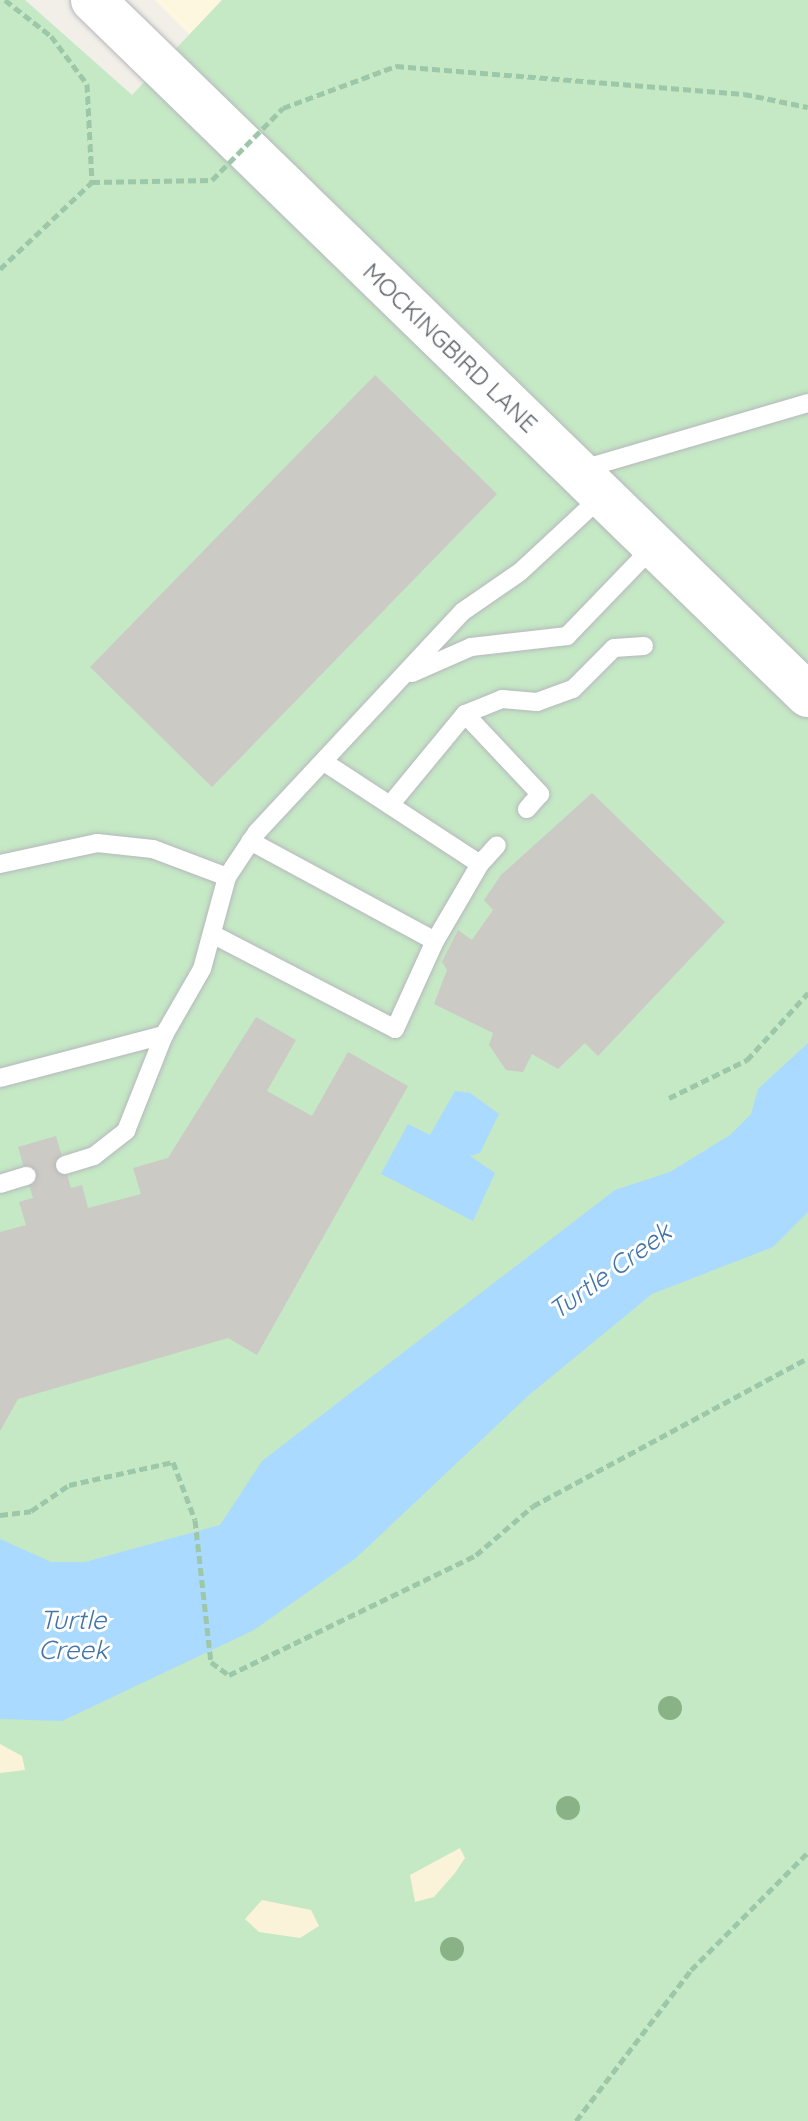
<!DOCTYPE html>
<style>
body{margin:0}
#map{position:relative;width:808px;height:2121px;overflow:hidden;background:#f1efe8;font-family:Quicksand,sans-serif}
div>[style]{position:absolute}
[style*='--x']{left:calc(var(--x)*1px);top:calc(var(--y)*1px);width:calc(var(--w)*1px);rotate:calc(var(--a)*1deg)}
.commercial>*{inset:0;background:#fef7e0}
.green>*{inset:0;background:#c5e8c5}
.sand>*{inset:0;background:#fbf3d9}
.water>*{inset:0;background:#aadaff}
.building>*{inset:0;background:#cccac5}
.path>*{height:5px;margin-top:-2.5px;transform-origin:0;background:repeating-linear-gradient(90deg,#9cc7a9 0 8px,transparent 0 12px)}
.roads{filter:drop-shadow(0 0 2px #b5b8bc) drop-shadow(0 0 2px #b5b8bc)}
.service>*{height:18px;margin:-9px;padding:0 9px;transform-origin:9px;border-radius:9px;background:#fff}
.secondary>*{height:44px;margin:-22px;padding:0 22px;transform-origin:22px;border-radius:22px;background:#fff}
.path-bridge>*{height:5px;margin-top:-2.5px;transform-origin:0;background:repeating-linear-gradient(90deg,#9cc7a9 0 8px,transparent 0 12px)}
.trees>*{width:24px;height:24px;margin:-12px;border-radius:50%;background:#89b387}
span{translate:-50% -50%;white-space:nowrap;text-align:center;line-height:1.15;-webkit-text-stroke:6px #fff;paint-order:stroke}
.street-label{font-size:24px;color:#5f6368}
.water-label{font-size:26px;color:#4174aa;font-style:italic}
</style>
<div id="map">
<div class="commercial">
<i style="clip-path:polygon(155px 0,222px 0,190px 35px)"></i>
</div>
<div class="green">
<i style="clip-path:polygon(0 0,25px 0,132px 95px,222px 0,808px 0,808px 2121px,0 2121px)"></i>
</div>
<div class="sand">
<i style="clip-path:polygon(0 1744px,22px 1756px,25px 1770px,0 1773px)"></i>
<i style="clip-path:polygon(460px 1848px,465px 1858px,455px 1873px,434px 1897px,415px 1902px,410px 1875px)"></i>
<i style="clip-path:polygon(262px 1900px,311px 1910px,319px 1926px,300px 1938px,259px 1932px,245px 1919px)"></i>
</div>
<div class="water">
<i style="clip-path:polygon(808px 1043px,808px 1212px,773px 1247px,652px 1294px,529px 1395px,356px 1558px,254px 1630px,62px 1721px,0 1719px,0 1539px,51px 1562px,85px 1562px,220px 1525px,262px 1461px,615px 1190px,670px 1172px,730px 1135px,751px 1114px,758px 1089px)"></i>
<i style="clip-path:polygon(455px 1091px,470px 1093px,499px 1114px,480px 1153px,470px 1156px,495px 1173px,473px 1221px,381px 1174px,408px 1124px,430px 1135px)"></i>
</div>
<div class="building">
<i style="clip-path:polygon(375px 375px,497px 494px,212px 787px,90px 667px)"></i>
<i style="clip-path:polygon(592px 793px,725px 922px,598px 1056px,585px 1043px,558px 1069px,532px 1054px,523px 1072px,506px 1070px,489px 1045px,493px 1033px,434px 1004px,447px 970px,442px 962px,458px 930px,472px 940px,493px 910px,484px 900px,501px 875px)"></i>
<i style="clip-path:polygon(256px 1017px,296px 1040px,267px 1091px,312px 1116px,348px 1052px,408px 1086px,257px 1355px,228px 1338px,18px 1399px,0 1431px,0 1232px,26px 1225px,19px 1202px,33px 1198px,18px 1147px,56px 1136px,71px 1188px,82px 1185px,88px 1208px,141px 1194px,133px 1168px,168px 1158px)"></i>
</div>
<div class="path">
<i style="--x:5;--y:0;--w:58;--a:38"></i>
<i style="--x:51;--y:36;--w:60;--a:53.1"></i>
<i style="--x:87;--y:84;--w:98;--a:87.1"></i>
<i style="--x:283;--y:108;--w:121;--a:-20.4"></i>
<i style="--x:396;--y:66;--w:349;--a:4.6"></i>
<i style="--x:744;--y:94;--w:65;--a:11.5"></i>
<i style="--x:0;--y:269;--w:127;--a:-43.4"></i>
<i style="--x:92;--y:182;--w:120;--a:-1"></i>
<i style="--x:669;--y:1098;--w:87;--a:-26"></i>
<i style="--x:747;--y:1060;--w:91;--a:-47.7"></i>
<i style="--x:0;--y:1515;--w:31;--a:-7"></i>
<i style="--x:31;--y:1511;--w:46;--a:-34.4"></i>
<i style="--x:69;--y:1485;--w:107;--a:-12.5"></i>
<i style="--x:173;--y:1462;--w:62;--a:69.2"></i>
<i style="--x:195;--y:1520;--w:143;--a:83.6"></i>
<i style="--x:211;--y:1662;--w:22;--a:36"></i>
<i style="--x:229;--y:1675;--w:275;--a:-25.9"></i>
<i style="--x:476;--y:1555;--w:75;--a:-40.7"></i>
<i style="--x:533;--y:1506;--w:312;--a:-28.3"></i>
<i style="--x:576;--y:2121;--w:190;--a:-52.7"></i>
<i style="--x:691;--y:1970;--w:166;--a:-45.2"></i>
</div>
<div class="roads">
<div class="service">
<i style="--x:579;--y:470;--w:239;--a:-16.3"></i>
<i style="--x:412;--y:673;--w:64;--a:-23.8"></i>
<i style="--x:471;--y:647;--w:97;--a:-6.5"></i>
<i style="--x:567;--y:636;--w:125;--a:-46"></i>
<i style="--x:465;--y:714;--w:110;--a:46.8"></i>
<i style="--x:540;--y:794;--w:20;--a:131"></i>
<i style="--x:324;--y:762;--w:186;--a:33.2"></i>
<i style="--x:480;--y:864;--w:89;--a:120.3"></i>
<i style="--x:390;--y:805;--w:118;--a:-50.5"></i>
<i style="--x:465;--y:714;--w:40;--a:-22"></i>
<i style="--x:502;--y:699;--w:35;--a:5"></i>
<i style="--x:537;--y:702;--w:38;--a:-20"></i>
<i style="--x:573;--y:689;--w:58;--a:-45"></i>
<i style="--x:614;--y:648;--w:30;--a:-4"></i>
<i style="--x:0;--y:864;--w:99;--a:-12.2"></i>
<i style="--x:97;--y:843;--w:56;--a:6.1"></i>
<i style="--x:153;--y:849;--w:79;--a:20.7"></i>
<i style="--x:480;--y:864;--w:25;--a:-48"></i>
<i style="--x:212;--y:934;--w:206;--a:27.4"></i>
<i style="--x:395;--y:1029;--w:97;--a:-65.6"></i>
<i style="--x:435;--y:941;--w:210;--a:-151.6"></i>
<i style="--x:0;--y:1078;--w:170;--a:-14.7"></i>
<i style="--x:164;--y:1035;--w:76;--a:-60.1"></i>
<i style="--x:202;--y:969;--w:95;--a:-74.8"></i>
<i style="--x:227;--y:877;--w:54;--a:-56.3"></i>
<i style="--x:257;--y:832;--w:301;--a:-47"></i>
<i style="--x:462;--y:612;--w:70;--a:-34.6"></i>
<i style="--x:520;--y:572;--w:112;--a:-42.8"></i>
<i style="--x:65;--y:1165;--w:30;--a:-17"></i>
<i style="--x:94;--y:1156;--w:41;--a:-38"></i>
<i style="--x:126;--y:1131;--w:103;--a:-68.4"></i>
<i style="--x:0;--y:1184;--w:28;--a:-17"></i>
</div>
<div class="secondary">
<i style="--x:93;--y:0;--w:997;--a:44.19"></i>
</div>
</div>
<div class="path-bridge">
<i style="--x:212;--y:180;--w:101;--a:-45.4"></i>
</div>
<div class="trees">
<i style="left:670px;top:1708px"></i>
<i style="left:568px;top:1808px"></i>
<i style="left:452px;top:1949px"></i>
</div>
<div class="street-label">
<span style="left:450px;top:348px;rotate:44deg">MOCKINGBIRD LANE</span>
</div>
<div class="water-label">
<span style="left:610px;top:1271px;rotate:-36deg">Turtle Creek</span>
<span style="left:73px;top:1635px">Turtle<br>Creek</span>
</div>
</div>
